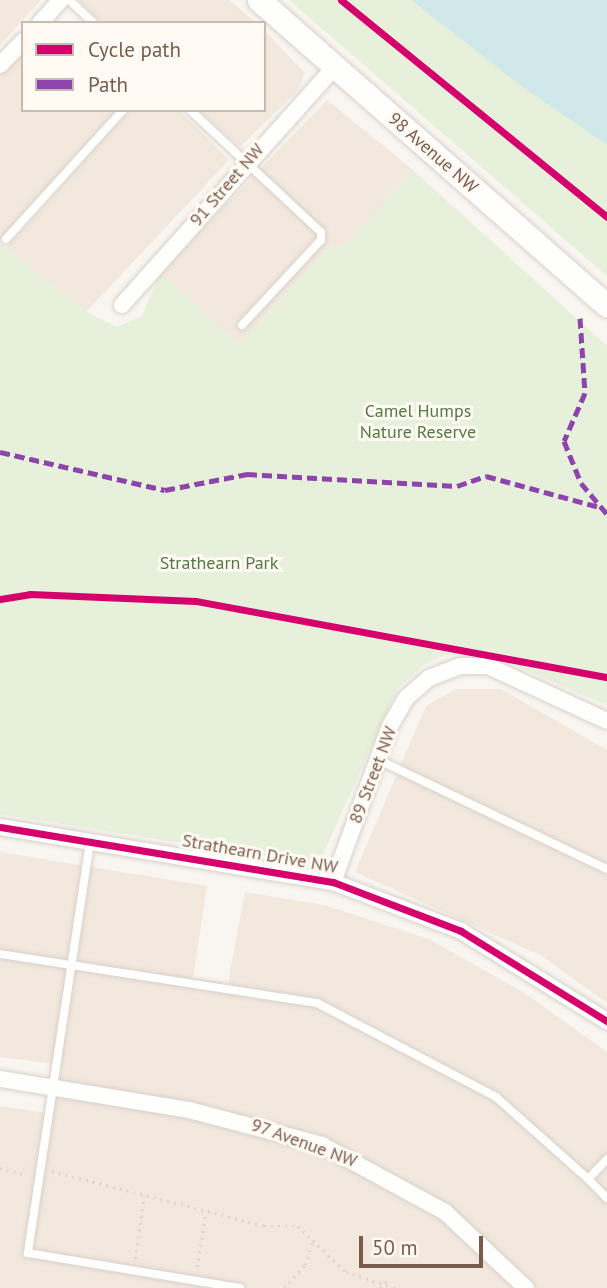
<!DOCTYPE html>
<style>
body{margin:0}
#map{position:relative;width:607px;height:1288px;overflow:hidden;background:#f9f5f0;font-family:"PT Sans",sans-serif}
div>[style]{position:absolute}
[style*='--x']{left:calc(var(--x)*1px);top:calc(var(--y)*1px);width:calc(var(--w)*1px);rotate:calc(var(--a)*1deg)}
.residential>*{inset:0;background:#f2e8de}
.green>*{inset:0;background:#e7f0db}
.water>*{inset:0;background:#d0e8ea}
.path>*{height:2.5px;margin-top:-1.25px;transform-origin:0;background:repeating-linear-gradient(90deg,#dcd5d0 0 2px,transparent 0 7px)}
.roads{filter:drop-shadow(0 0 2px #d7d1cb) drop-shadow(0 0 2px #d7d1cb)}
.service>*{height:8px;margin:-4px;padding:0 4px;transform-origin:4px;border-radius:4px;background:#fefefd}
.minor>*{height:16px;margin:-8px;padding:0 8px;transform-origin:8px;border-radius:8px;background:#fefefd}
.secondary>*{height:23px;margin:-11.5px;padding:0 11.5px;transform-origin:11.5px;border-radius:11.5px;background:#fefefd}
.quiet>*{height:5px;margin-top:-2.5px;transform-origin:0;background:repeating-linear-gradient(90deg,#8e44ad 0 10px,transparent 0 15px)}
.cycleway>*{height:7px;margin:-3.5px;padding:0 3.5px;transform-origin:3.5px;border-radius:3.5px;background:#d6006c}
span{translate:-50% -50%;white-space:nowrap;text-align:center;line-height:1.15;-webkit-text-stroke:6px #fffaf3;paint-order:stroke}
.street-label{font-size:18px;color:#7a5c4d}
.park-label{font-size:18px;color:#537a41}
.legend{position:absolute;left:21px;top:21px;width:245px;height:91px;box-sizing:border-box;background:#fffaf3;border:2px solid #cabbb1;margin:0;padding:9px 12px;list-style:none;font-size:21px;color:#7a5c4d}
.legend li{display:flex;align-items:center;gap:14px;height:35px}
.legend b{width:35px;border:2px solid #cabbb1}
.scale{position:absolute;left:359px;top:1236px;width:124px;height:32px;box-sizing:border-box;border:4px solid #7a5c4d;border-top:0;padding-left:9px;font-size:21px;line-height:24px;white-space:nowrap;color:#7a5c4d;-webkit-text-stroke:5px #fffaf3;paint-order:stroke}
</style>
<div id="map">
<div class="residential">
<i style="clip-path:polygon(0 0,41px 0,0 45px)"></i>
<i style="clip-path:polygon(79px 0,229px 0,256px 23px,102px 23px)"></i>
<i style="clip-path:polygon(264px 30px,305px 73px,297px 91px,240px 147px,198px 110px,264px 110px)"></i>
<i style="clip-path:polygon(23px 51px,23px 110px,118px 110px,0 239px,0 75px)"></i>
<i style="clip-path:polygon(327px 100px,413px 170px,348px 243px,326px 250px,239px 344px,160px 273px)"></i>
<i style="clip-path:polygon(130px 110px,179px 110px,229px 160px,86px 312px,6px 248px)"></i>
<i style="clip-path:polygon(456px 689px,501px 689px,607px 750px,607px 1003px,542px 956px,355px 872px,426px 706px)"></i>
<i style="clip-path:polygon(0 852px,207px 886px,193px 978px,228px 983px,245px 892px,324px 905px,429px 939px,523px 992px,607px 1052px,607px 1288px,0 1288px,0 1106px,53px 1114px,62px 1065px,0 1057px)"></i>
</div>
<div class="green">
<i style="clip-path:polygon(289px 0,411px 0,607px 145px,607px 276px)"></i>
<i style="clip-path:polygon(413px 170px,607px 346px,607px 705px,490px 655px,444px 655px,424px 665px,398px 688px,318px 865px,0 814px,0 243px,86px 312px,117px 327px,142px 316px,160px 273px,239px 344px,326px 250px,348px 243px)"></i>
</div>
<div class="water">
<i style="clip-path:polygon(411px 0,607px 0,607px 145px,520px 85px)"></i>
</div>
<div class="path">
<i style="--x:0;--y:1168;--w:28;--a:15"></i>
<i style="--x:52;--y:1171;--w:219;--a:14.5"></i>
<i style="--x:264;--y:1226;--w:34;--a:0"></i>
<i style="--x:298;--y:1226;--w:66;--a:43.8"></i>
<i style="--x:346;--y:1272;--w:52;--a:18.1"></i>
<i style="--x:135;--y:1259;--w:64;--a:-81.9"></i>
<i style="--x:197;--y:1267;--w:56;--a:-80.7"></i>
<i style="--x:284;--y:1288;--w:31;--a:-48"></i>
<i style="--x:305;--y:1265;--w:25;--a:-72"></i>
<i style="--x:380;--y:1288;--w:11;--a:-49"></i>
</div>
<div class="roads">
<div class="service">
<i style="--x:69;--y:0;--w:34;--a:43"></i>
<i style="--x:190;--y:110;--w:179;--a:43"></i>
<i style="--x:321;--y:232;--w:8;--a:90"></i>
<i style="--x:321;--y:240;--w:116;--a:132.9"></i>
<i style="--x:6;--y:239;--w:174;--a:-47.8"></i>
<i style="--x:377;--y:759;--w:255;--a:25.6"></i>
<i style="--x:90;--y:842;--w:416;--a:98.6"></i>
<i style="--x:28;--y:1253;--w:215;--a:9.4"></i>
<i style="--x:0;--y:954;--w:321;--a:8.8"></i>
<i style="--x:317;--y:1003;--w:202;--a:27.7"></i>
<i style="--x:496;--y:1097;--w:123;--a:41.7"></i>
<i style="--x:588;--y:1179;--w:28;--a:-46"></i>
<i style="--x:588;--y:1179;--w:27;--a:45"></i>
</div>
<div class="minor">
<i style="--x:40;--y:23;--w:31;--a:-48"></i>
<i style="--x:0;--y:65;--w:33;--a:-46"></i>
<i style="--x:122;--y:305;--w:319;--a:-48.2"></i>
<i style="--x:0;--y:827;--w:338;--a:9.4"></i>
<i style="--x:333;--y:882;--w:137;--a:20.9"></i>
<i style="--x:461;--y:931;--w:172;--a:31.7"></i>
<i style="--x:333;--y:882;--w:166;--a:-69.9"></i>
<i style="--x:390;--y:726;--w:32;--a:-60"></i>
<i style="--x:406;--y:698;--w:30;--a:-41"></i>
<i style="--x:429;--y:678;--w:34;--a:-21"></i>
<i style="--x:461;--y:666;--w:27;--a:0"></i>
<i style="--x:488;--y:666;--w:131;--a:24.8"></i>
<i style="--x:0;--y:1079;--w:192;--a:9.3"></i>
<i style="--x:189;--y:1110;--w:138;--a:14.7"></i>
<i style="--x:322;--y:1145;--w:140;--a:28.6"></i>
<i style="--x:445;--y:1212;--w:111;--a:43.2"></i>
</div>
<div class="secondary">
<i style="--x:259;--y:0;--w:463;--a:41.3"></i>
</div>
</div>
<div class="quiet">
<i style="--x:580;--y:318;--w:75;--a:86.2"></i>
<i style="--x:585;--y:393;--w:52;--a:113.6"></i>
<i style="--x:564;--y:441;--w:45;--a:68"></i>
<i style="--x:581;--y:483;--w:40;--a:50"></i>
<i style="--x:0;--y:452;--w:169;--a:13"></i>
<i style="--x:165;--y:490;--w:84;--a:-11"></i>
<i style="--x:247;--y:474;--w:210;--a:3.3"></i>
<i style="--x:457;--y:486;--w:31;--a:-19"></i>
<i style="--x:486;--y:476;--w:117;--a:15.3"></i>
</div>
<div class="cycleway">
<i style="--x:341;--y:0;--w:343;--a:39.2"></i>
<i style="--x:0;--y:599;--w:30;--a:-9"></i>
<i style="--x:30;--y:594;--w:166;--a:2.4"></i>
<i style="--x:196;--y:601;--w:418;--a:10.5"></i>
<i style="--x:0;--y:827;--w:338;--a:9.4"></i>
<i style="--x:333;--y:882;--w:137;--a:20.9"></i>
<i style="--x:461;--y:931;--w:172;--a:31.7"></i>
</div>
<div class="street-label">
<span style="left:433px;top:153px;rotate:41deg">98 Avenue NW</span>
<span style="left:227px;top:185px;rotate:-49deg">91 Street NW</span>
<span style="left:373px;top:775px;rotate:-69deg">89 Street NW</span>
<span style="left:260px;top:854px;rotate:10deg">Strathearn Drive NW</span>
<span style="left:304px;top:1143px;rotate:20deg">97 Avenue NW</span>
</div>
<div class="park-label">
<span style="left:418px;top:422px">Camel Humps<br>Nature Reserve</span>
<span style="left:219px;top:563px">Strathearn Park</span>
</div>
<ul class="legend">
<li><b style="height:9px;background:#d6006c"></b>Cycle path</li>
<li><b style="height:9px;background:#8e44ad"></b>Path</li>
</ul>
<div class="scale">50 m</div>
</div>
